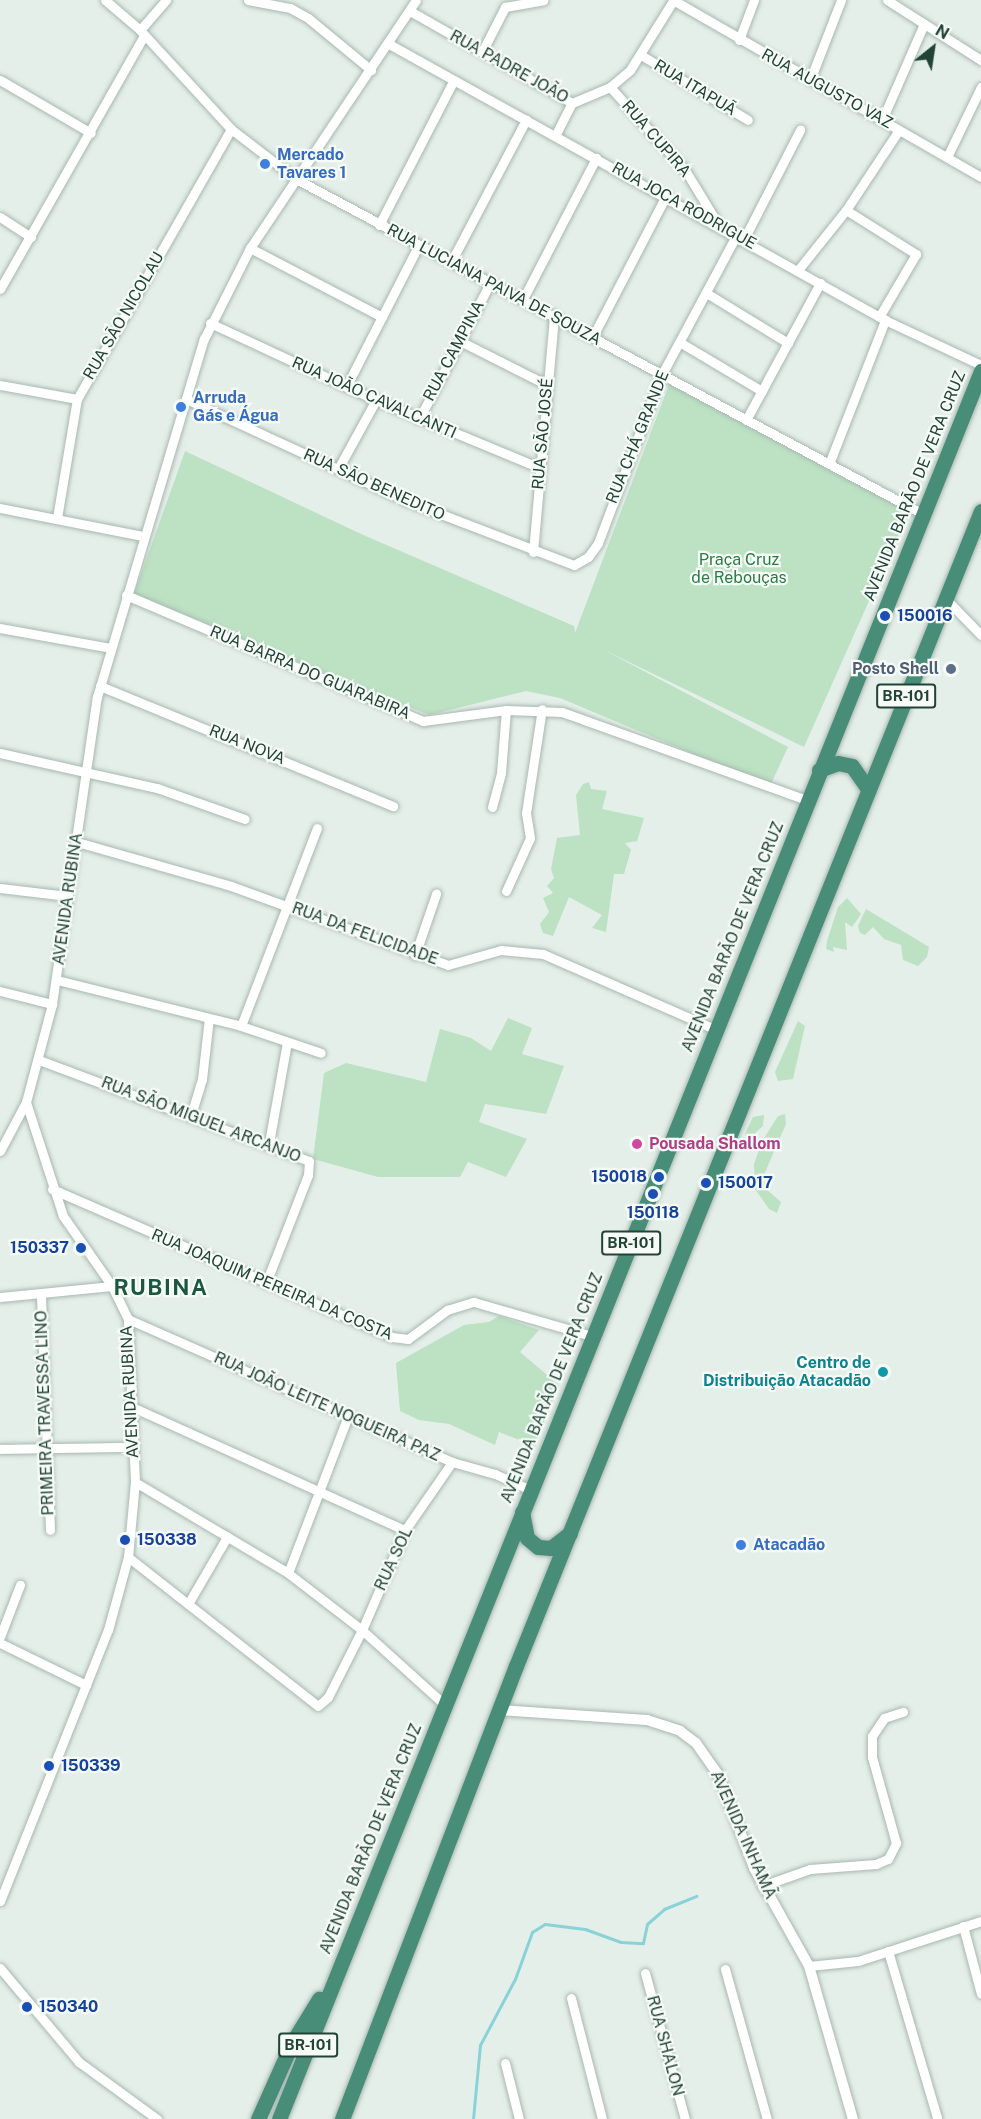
<!DOCTYPE html>
<meta charset="utf-8">
<style>
body{margin:0}
#map{position:relative;width:981px;height:2119px;overflow:hidden;background:#e5efe9;font-family:"Public Sans",sans-serif}
div>[style]{position:absolute}
[style*='--x']{left:calc(var(--x)*1px);top:calc(var(--y)*1px);width:calc(var(--w)*1px);rotate:calc(var(--a)*1deg)}
.green>*{inset:0;background:#bce1c3}
.stream>*{height:3px;margin:-1.5px;padding:0 1.5px;transform-origin:1.5px;border-radius:1.5px;background:#89d2d8}
.roads{filter:drop-shadow(0 0 2px #a7b8b0) drop-shadow(0 0 2px #a7b8b0)}
.minor>*{height:9px;margin:-4.5px;padding:0 4.5px;transform-origin:4.5px;border-radius:4.5px;background:#fff}
.tertiary>*{height:10px;margin:-5px;padding:0 5px;transform-origin:5px;border-radius:5px;background:#fff}
.trunk>*{height:15px;margin:-7.5px;padding:0 7.5px;transform-origin:7.5px;border-radius:7.5px;background:#488d77}
.dots>*{width:16px;height:16px;translate:-50% -50%;box-sizing:border-box;border:3px solid #f6fbf8;border-radius:50%}
span{translate:-50% -50%;white-space:nowrap;text-align:center;line-height:1.15;-webkit-text-stroke:4.5px #f6fbf8;paint-order:stroke}
.shield-label span{padding:2px 4px;background:#f6fbf8;border:2px solid;border-radius:4px;-webkit-text-stroke-width:0}
.shield-label{font-size:15px;color:#224337;font-weight:700}
.street-label{font-size:16px;color:#224337}
.shop-label{font-size:16px;color:#366cbe;font-weight:700}
.left{translate:0 -50%;text-align:left}
.park-label{font-size:16px;color:#287d42}
.transit-label{font-size:16px;color:#164399;font-weight:700}
.right{translate:-100% -50%;text-align:right}
.service-label{font-size:16px;color:#4e5e75;font-weight:700}
.hotel-label{font-size:16px;color:#b23c85;font-weight:700}
.culture-label{font-size:16px;color:#0d838f;font-weight:700}
.district-label{font-size:22px;color:#1c5744;font-weight:700;letter-spacing:1.5px}
.north{position:absolute;left:903px;top:18px;width:60px;height:60px;-webkit-text-stroke:4px #f6fbf8;paint-order:stroke;rotate:30deg;font-size:16px;font-weight:700;line-height:24px;text-align:center;color:#224337}
.north::after{content:'';display:block;margin:auto;width:21px;height:27px;background:#224337;clip-path:polygon(50% 0,100% 100%,50% 72%,0 100%)}
</style>
<div id="map">
<div class="green">
<i style="clip-path:polygon(670px 382px,909px 511px,804px 747px,602px 649px,788px 747px,770px 786px,560px 698px,526px 691px,429px 715px,134px 594px,185px 451px,361px 534px,574px 626px,575px 633px)"></i>
<i style="clip-path:polygon(589px 782px,591px 789px,607px 791px,602px 809px,644px 818px,637px 841px,625px 843px,631px 850px,624px 874px,614px 874px,606px 932px,592px 928px,602px 915px,569px 897px,553px 936px,543px 933px,540px 924px,549px 912px,543px 898px,553px 893px,547px 886px,554px 878px,551px 869px,557px 838px,580px 835px,576px 795px,583px 784px)"></i>
<i style="clip-path:polygon(847px 898px,861px 914px,852px 927px,845px 922px,847px 950px,833px 947px,834px 952px,826px 949px,827px 941px,838px 907px)"></i>
<i style="clip-path:polygon(866px 909px,929px 947px,927px 957px,918px 966px,903px 960px,901px 945px,884px 939px,873px 927px,865px 935px,860px 933px,858px 926px)"></i>
<i style="clip-path:polygon(508px 1018px,532px 1028px,522px 1054px,564px 1066px,546px 1114px,485px 1104px,479px 1122px,527px 1139px,506px 1177px,468px 1162px,460px 1177px,378px 1177px,313px 1159px,324px 1073px,346px 1063px,426px 1082px,440px 1029px,471px 1038px,491px 1051px)"></i>
<i style="clip-path:polygon(798px 1021px,805px 1026px,793px 1079px,778px 1081px,775px 1072px)"></i>
<i style="clip-path:polygon(785px 1114px,786px 1124px,763px 1177px,766px 1189px,781px 1202px,777px 1213px,769px 1209px,755px 1189px,754px 1164px,761px 1144px,750px 1146px,745px 1134px,753px 1117px,764px 1115px,763px 1126px,755px 1133px,761px 1143px,778px 1116px)"></i>
<i style="clip-path:polygon(499px 1316px,539px 1330px,520px 1352px,559px 1385px,534px 1446px,499px 1432px,495px 1445px,449px 1424px,419px 1420px,400px 1411px,396px 1363px,464px 1325px,489px 1322px)"></i>
</div>
<div class="stream">
<i style="--x:473;--y:2119;--w:74;--a:-84.6"></i>
<i style="--x:480;--y:2045;--w:75;--a:-62.1"></i>
<i style="--x:515;--y:1979;--w:50;--a:-70.1"></i>
<i style="--x:532;--y:1932;--w:15;--a:-32"></i>
<i style="--x:545;--y:1924;--w:40;--a:7.1"></i>
<i style="--x:585;--y:1929;--w:38;--a:20"></i>
<i style="--x:621;--y:1942;--w:22;--a:3"></i>
<i style="--x:643;--y:1943;--w:19;--a:-78"></i>
<i style="--x:647;--y:1924;--w:23;--a:-41"></i>
<i style="--x:664;--y:1909;--w:35;--a:-22"></i>
</div>
<div class="roads">
<div class="minor">
<i style="--x:105;--y:0;--w:46;--a:40.6"></i>
<i style="--x:140;--y:30;--w:134;--a:47.4"></i>
<i style="--x:231;--y:129;--w:82;--a:37.6"></i>
<i style="--x:296;--y:179;--w:711;--a:28.12"></i>
<i style="--x:248;--y:0;--w:43;--a:10.8"></i>
<i style="--x:290;--y:8;--w:21;--a:29"></i>
<i style="--x:308;--y:18;--w:82;--a:39.5"></i>
<i style="--x:673;--y:0;--w:355;--a:29.9"></i>
<i style="--x:887;--y:0;--w:112;--a:32.6"></i>
<i style="--x:410;--y:11;--w:186;--a:29.6"></i>
<i style="--x:140;--y:30;--w:40;--a:-49"></i>
<i style="--x:739;--y:40;--w:43;--a:-69.4"></i>
<i style="--x:389;--y:44;--w:568;--a:29.09"></i>
<i style="--x:885;--y:320;--w:106;--a:25.1"></i>
<i style="--x:482;--y:52;--w:51;--a:-62.9"></i>
<i style="--x:505;--y:7;--w:39;--a:-10"></i>
<i style="--x:641;--y:55;--w:125;--a:31.3"></i>
<i style="--x:0;--y:80;--w:105;--a:30.2"></i>
<i style="--x:810;--y:80;--w:86;--a:-68.8"></i>
<i style="--x:610;--y:87;--w:112;--a:47.9"></i>
<i style="--x:685;--y:170;--w:63;--a:58.6"></i>
<i style="--x:572;--y:103;--w:41;--a:-22.8"></i>
<i style="--x:610;--y:87;--w:26;--a:-40"></i>
<i style="--x:630;--y:70;--w:81;--a:-58.1"></i>
<i style="--x:882;--y:120;--w:105;--a:-66.4"></i>
<i style="--x:555;--y:136;--w:37;--a:-63"></i>
<i style="--x:947;--y:157;--w:78;--a:-64.1"></i>
<i style="--x:846;--y:210;--w:83;--a:32.2"></i>
<i style="--x:916;--y:254;--w:73;--a:120.4"></i>
<i style="--x:0;--y:217;--w:37;--a:33"></i>
<i style="--x:379;--y:225;--w:163;--a:-62.7"></i>
<i style="--x:744;--y:239;--w:123;--a:-62.8"></i>
<i style="--x:250;--y:248;--w:149;--a:27.6"></i>
<i style="--x:451;--y:262;--w:161;--a:-62.2"></i>
<i style="--x:798;--y:270;--w:77;--a:-51.3"></i>
<i style="--x:846;--y:210;--w:96;--a:-56.5"></i>
<i style="--x:0;--y:289;--w:292;--a:-60.4"></i>
<i style="--x:708;--y:294;--w:94;--a:31.5"></i>
<i style="--x:523;--y:299;--w:159;--a:-62.6"></i>
<i style="--x:210;--y:323;--w:183;--a:24.9"></i>
<i style="--x:376;--y:400;--w:178;--a:22.5"></i>
<i style="--x:593;--y:336;--w:158;--a:-62.5"></i>
<i style="--x:460;--y:341;--w:97;--a:26.8"></i>
<i style="--x:681;--y:343;--w:94;--a:30.7"></i>
<i style="--x:0;--y:385;--w:78;--a:10.3"></i>
<i style="--x:346;--y:387;--w:158;--a:-62.9"></i>
<i style="--x:186;--y:399;--w:243;--a:24.8"></i>
<i style="--x:407;--y:501;--w:179;--a:21"></i>
<i style="--x:574;--y:565;--w:16;--a:-30"></i>
<i style="--x:588;--y:557;--w:17;--a:-54"></i>
<i style="--x:598;--y:543;--w:181;--a:-69.3"></i>
<i style="--x:662;--y:374;--w:159;--a:-61.8"></i>
<i style="--x:419;--y:419;--w:153;--a:-62.4"></i>
<i style="--x:746;--y:420;--w:156;--a:-61.6"></i>
<i style="--x:829;--y:464;--w:155;--a:-68.7"></i>
<i style="--x:338;--y:469;--w:79;--a:-61.2"></i>
<i style="--x:0;--y:508;--w:146;--a:11.1"></i>
<i style="--x:57;--y:518;--w:121;--a:-80.5"></i>
<i style="--x:77;--y:399;--w:311;--a:-60.3"></i>
<i style="--x:533;--y:552;--w:238;--a:-84.9"></i>
<i style="--x:126;--y:595;--w:323;--a:23"></i>
<i style="--x:423;--y:721;--w:84;--a:-7.5"></i>
<i style="--x:506;--y:710;--w:56;--a:2"></i>
<i style="--x:562;--y:712;--w:260;--a:19.8"></i>
<i style="--x:946;--y:599;--w:50;--a:45.8"></i>
<i style="--x:0;--y:628;--w:113;--a:10.2"></i>
<i style="--x:100;--y:686;--w:317;--a:22.3"></i>
<i style="--x:0;--y:753;--w:161;--a:12.6"></i>
<i style="--x:157;--y:788;--w:93;--a:19.4"></i>
<i style="--x:492;--y:807;--w:35;--a:-75"></i>
<i style="--x:501;--y:773;--w:63;--a:-85.5"></i>
<i style="--x:77;--y:842;--w:160;--a:15.9"></i>
<i style="--x:231;--y:886;--w:231;--a:20"></i>
<i style="--x:448;--y:965;--w:55;--a:-15.8"></i>
<i style="--x:501;--y:950;--w:42;--a:5.4"></i>
<i style="--x:543;--y:954;--w:188;--a:23.6"></i>
<i style="--x:0;--y:888;--w:68;--a:6.7"></i>
<i style="--x:506;--y:891;--w:58;--a:-65.6"></i>
<i style="--x:530;--y:838;--w:25;--a:-99"></i>
<i style="--x:526;--y:813;--w:105;--a:-81.3"></i>
<i style="--x:415;--y:955;--w:65;--a:-71"></i>
<i style="--x:57;--y:980;--w:190;--a:14"></i>
<i style="--x:241;--y:1026;--w:84;--a:18.6"></i>
<i style="--x:0;--y:991;--w:54;--a:14"></i>
<i style="--x:241;--y:1026;--w:212;--a:-69"></i>
<i style="--x:39;--y:1060;--w:288;--a:20.5"></i>
<i style="--x:309;--y:1161;--w:14;--a:94"></i>
<i style="--x:308;--y:1175;--w:116;--a:111.3"></i>
<i style="--x:191;--y:1115;--w:38;--a:-73"></i>
<i style="--x:202;--y:1079;--w:61;--a:-83.5"></i>
<i style="--x:269;--y:1143;--w:103;--a:-79.9"></i>
<i style="--x:0;--y:1151;--w:55;--a:-62"></i>
<i style="--x:26;--y:1102;--w:101;--a:-75.1"></i>
<i style="--x:52;--y:1004;--w:310;--a:-81.7"></i>
<i style="--x:97;--y:697;--w:374;--a:-73.4"></i>
<i style="--x:204;--y:339;--w:102;--a:-63.2"></i>
<i style="--x:250;--y:248;--w:298;--a:-56.2"></i>
<i style="--x:52;--y:1189;--w:371;--a:23.5"></i>
<i style="--x:392;--y:1337;--w:16;--a:7"></i>
<i style="--x:408;--y:1339;--w:49;--a:-36.6"></i>
<i style="--x:447;--y:1310;--w:28;--a:-17"></i>
<i style="--x:474;--y:1302;--w:123;--a:16.1"></i>
<i style="--x:41;--y:1296;--w:234;--a:87.8"></i>
<i style="--x:0;--y:1297;--w:113;--a:-5.6"></i>
<i style="--x:128;--y:1319;--w:354;--a:23.8"></i>
<i style="--x:452;--y:1462;--w:45;--a:15.6"></i>
<i style="--x:495;--y:1474;--w:37;--a:24"></i>
<i style="--x:130;--y:1406;--w:302;--a:24.3"></i>
<i style="--x:0;--y:1449;--w:132;--a:-0.9"></i>
<i style="--x:135;--y:1482;--w:178;--a:30.7"></i>
<i style="--x:288;--y:1573;--w:93;--a:37.6"></i>
<i style="--x:362;--y:1630;--w:112;--a:42.1"></i>
<i style="--x:128;--y:1557;--w:241;--a:38.1"></i>
<i style="--x:318;--y:1706;--w:13;--a:-42"></i>
<i style="--x:328;--y:1697;--w:75;--a:-63.1"></i>
<i style="--x:362;--y:1630;--w:109;--a:-66.7"></i>
<i style="--x:405;--y:1530;--w:83;--a:-55.3"></i>
<i style="--x:288;--y:1573;--w:168;--a:-69.1"></i>
<i style="--x:188;--y:1604;--w:78;--a:-59.8"></i>
<i style="--x:0;--y:1637;--w:56;--a:-69"></i>
<i style="--x:0;--y:1643;--w:96;--a:26"></i>
<i style="--x:762;--y:1886;--w:51;--a:-19.5"></i>
<i style="--x:810;--y:1869;--w:66;--a:-4.3"></i>
<i style="--x:876;--y:1864;--w:13;--a:-23"></i>
<i style="--x:888;--y:1859;--w:18;--a:-63"></i>
<i style="--x:896;--y:1843;--w:89;--a:-105.6"></i>
<i style="--x:872;--y:1757;--w:21;--a:-90"></i>
<i style="--x:872;--y:1736;--w:22;--a:-56"></i>
<i style="--x:884;--y:1718;--w:20;--a:-18"></i>
<i style="--x:0;--y:1901;--w:292;--a:-68.3"></i>
<i style="--x:108;--y:1630;--w:76;--a:-74.7"></i>
<i style="--x:128;--y:1557;--w:75;--a:-84.7"></i>
<i style="--x:135;--y:1482;--w:163;--a:-92.5"></i>
<i style="--x:128;--y:1319;--w:37;--a:-116"></i>
<i style="--x:112;--y:1286;--w:85;--a:-125"></i>
<i style="--x:63;--y:1216;--w:120;--a:-108"></i>
<i style="--x:963;--y:1926;--w:70;--a:75.2"></i>
<i style="--x:888;--y:1951;--w:174;--a:73.6"></i>
<i style="--x:809;--y:1966;--w:49;--a:-5.8"></i>
<i style="--x:858;--y:1961;--w:129;--a:-18"></i>
<i style="--x:0;--y:1968;--w:123;--a:50"></i>
<i style="--x:79;--y:2062;--w:97;--a:36.2"></i>
<i style="--x:725;--y:1969;--w:156;--a:74.4"></i>
<i style="--x:645;--y:1973;--w:151;--a:74.7"></i>
<i style="--x:571;--y:1998;--w:125;--a:75.6"></i>
<i style="--x:505;--y:2063;--w:58;--a:76"></i>
</div>
<div class="tertiary">
<i style="--x:499;--y:1710;--w:148;--a:3.9"></i>
<i style="--x:647;--y:1720;--w:35;--a:18"></i>
<i style="--x:680;--y:1731;--w:20;--a:37"></i>
<i style="--x:696;--y:1743;--w:38;--a:55"></i>
<i style="--x:718;--y:1774;--w:101;--a:69"></i>
<i style="--x:754;--y:1868;--w:112;--a:60.7"></i>
<i style="--x:809;--y:1966;--w:159;--a:74"></i>
</div>
<div class="trunk">
<i style="--x:819;--y:770;--w:20;--a:-20"></i>
<i style="--x:838;--y:763;--w:14;--a:12"></i>
<i style="--x:852;--y:766;--w:29;--a:55"></i>
<i style="--x:522;--y:1512;--w:26;--a:79"></i>
<i style="--x:527;--y:1538;--w:14;--a:39"></i>
<i style="--x:538;--y:1547;--w:13;--a:4"></i>
<i style="--x:551;--y:1548;--w:24;--a:-38"></i>
<i style="--x:258;--y:2119;--w:83;--a:-65.9"></i>
<i style="--x:292;--y:2043;--w:52;--a:-58.5"></i>
<i style="--x:279;--y:2119;--w:1884;--a:-68.12"></i>
<i style="--x:342;--y:2119;--w:485;--a:-69"></i>
<i style="--x:516;--y:1666;--w:1245;--a:-68.07"></i>
</div>
</div>
<div class="dots">
<i style="left:265px;top:164px;background:#3f7fe0"></i>
<i style="left:181px;top:407px;background:#3f7fe0"></i>
<i style="left:885px;top:616px;background:#1a4fb4"></i>
<i style="left:951px;top:669px;background:#5c6f8a"></i>
<i style="left:637px;top:1144px;background:#d1479c"></i>
<i style="left:659px;top:1177px;background:#1a4fb4"></i>
<i style="left:706px;top:1183px;background:#1a4fb4"></i>
<i style="left:653px;top:1194px;background:#1a4fb4"></i>
<i style="left:81px;top:1248px;background:#1a4fb4"></i>
<i style="left:883px;top:1372px;background:#0f9aa8"></i>
<i style="left:125px;top:1540px;background:#1a4fb4"></i>
<i style="left:741px;top:1545px;background:#3f7fe0"></i>
<i style="left:49px;top:1766px;background:#1a4fb4"></i>
<i style="left:27px;top:2007px;background:#1a4fb4"></i>
</div>
<div class="shield-label">
<span style="left:906px;top:696px">BR-101</span>
<span style="left:631px;top:1243px">BR-101</span>
<span style="left:308px;top:2045px">BR-101</span>
</div>
<div class="street-label">
<span style="left:509px;top:67px;rotate:29deg">RUA PADRE JOÃO</span>
<span style="left:695px;top:88px;rotate:31deg">RUA ITAPUÃ</span>
<span style="left:827px;top:89px;rotate:29deg">RUA AUGUSTO VAZ</span>
<span style="left:656px;top:139px;rotate:49deg">RUA CUPIRA</span>
<span style="left:684px;top:206px;rotate:29deg">RUA JOCA RODRIGUE</span>
<span style="left:494px;top:285px;rotate:28deg">RUA LUCIANA PAIVA DE SOUZA</span>
<span style="left:124px;top:316px;rotate:-60deg">RUA SÃO NICOLAU</span>
<span style="left:454px;top:351px;rotate:-62deg">RUA CAMPINA</span>
<span style="left:374px;top:398px;rotate:24deg">RUA JOÃO CAVALCANTI</span>
<span style="left:543px;top:434px;rotate:-85deg">RUA SÃO JOSÉ</span>
<span style="left:638px;top:437px;rotate:-68deg">RUA CHÁ GRANDE</span>
<span style="left:374px;top:485px;rotate:24deg">RUA SÃO BENEDITO</span>
<span style="left:915px;top:486px;rotate:-68deg">AVENIDA BARÃO DE VERA CRUZ</span>
<span style="left:310px;top:673px;rotate:23deg">RUA BARRA DO GUARABIRA</span>
<span style="left:247px;top:745px;rotate:22deg">RUA NOVA</span>
<span style="left:68px;top:899px;rotate:-82deg">AVENIDA RUBINA</span>
<span style="left:365px;top:934px;rotate:20deg">RUA DA FELICIDADE</span>
<span style="left:733px;top:937px;rotate:-68deg">AVENIDA BARÃO DE VERA CRUZ</span>
<span style="left:201px;top:1120px;rotate:21deg">RUA SÃO MIGUEL ARCANJO</span>
<span style="left:272px;top:1285px;rotate:23deg">RUA JOAQUIM PEREIRA DA COSTA</span>
<span style="left:552px;top:1388px;rotate:-68deg">AVENIDA BARÃO DE VERA CRUZ</span>
<span style="left:130px;top:1392px;rotate:-93deg">AVENIDA RUBINA</span>
<span style="left:327px;top:1407px;rotate:24deg">RUA JOÃO LEITE NOGUEIRA PAZ</span>
<span style="left:45px;top:1413px;rotate:-92deg">PRIMEIRA TRAVESSA LINO</span>
<span style="left:394px;top:1559px;rotate:-65deg">RUA SOL</span>
<span style="left:743px;top:1835px;rotate:66deg">AVENIDA INHAMÃ</span>
<span style="left:371px;top:1839px;rotate:-68deg">AVENIDA BARÃO DE VERA CRUZ</span>
<span style="left:665px;top:2046px;rotate:75deg">RUA SHALON</span>
</div>
<div class="shop-label">
<span class="left" style="left:277px;top:164px">Mercado<br>Tavares 1</span>
<span class="left" style="left:193px;top:407px">Arruda<br>Gás e Água</span>
<span class="left" style="left:753px;top:1545px">Atacadão</span>
</div>
<div class="park-label">
<span style="left:739px;top:569px">Praça Cruz<br>de Rebouças</span>
</div>
<div class="transit-label">
<span class="left" style="left:897px;top:616px">150016</span>
<span class="right" style="left:647px;top:1177px">150018</span>
<span class="left" style="left:718px;top:1183px">150017</span>
<span style="left:653px;top:1213px">150118</span>
<span class="right" style="left:69px;top:1248px">150337</span>
<span class="left" style="left:137px;top:1540px">150338</span>
<span class="left" style="left:61px;top:1766px">150339</span>
<span class="left" style="left:39px;top:2007px">150340</span>
</div>
<div class="service-label">
<span class="right" style="left:939px;top:669px">Posto Shell</span>
</div>
<div class="hotel-label">
<span class="left" style="left:649px;top:1144px">Pousada Shallom</span>
</div>
<div class="culture-label">
<span class="right" style="left:871px;top:1372px">Centro de<br>Distribuição Atacadão</span>
</div>
<div class="district-label">
<span style="left:161px;top:1288px">RUBINA</span>
</div>
<div class="north">N</div>
</div>
